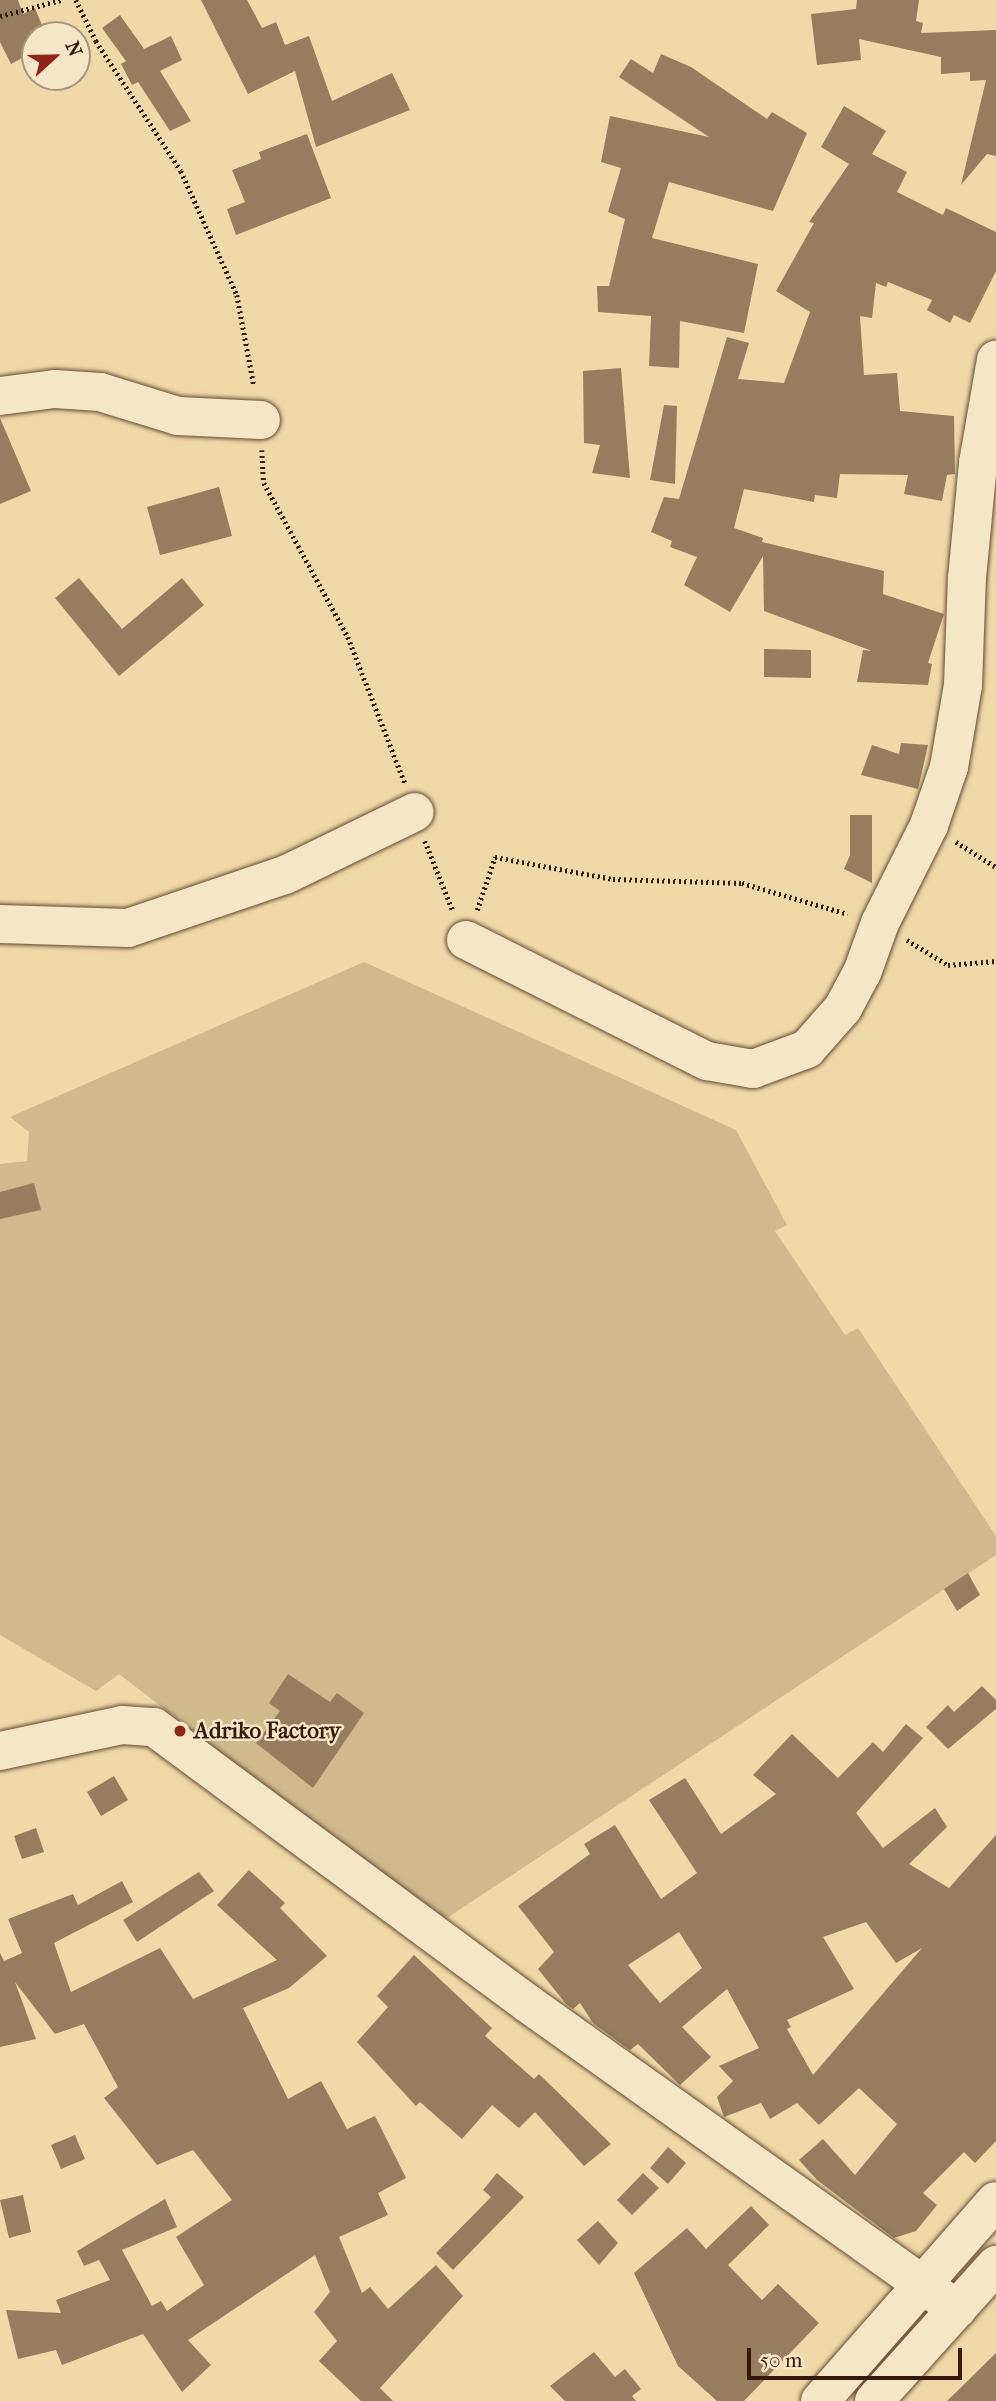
<!DOCTYPE html>
<style>
body{margin:0}
#map{position:relative;width:996px;height:2401px;overflow:hidden;background:#f0d9a8;font-family:"IM FELL French Canon",serif}
div>[style]{position:absolute}
[style*='--x']{left:calc(var(--x)*1px);top:calc(var(--y)*1px);width:calc(var(--w)*1px);rotate:calc(var(--a)*1deg)}
.green>*{inset:0;background:#d0b98d}
.building>*{inset:0;background:#967d5d}
.path>*{height:4.5px;margin-top:-2.25px;transform-origin:0;background:repeating-linear-gradient(90deg,#351a0c 0 2px,transparent 0 5.5px)}
.roads{filter:drop-shadow(0 0 2px #644a33) drop-shadow(0 0 2px #644a33)}
.minor>*{height:38px;margin:-19px;padding:0 19px;transform-origin:19px;border-radius:19px;background:#f5e6c6}
.dots>*{width:19px;height:19px;translate:-50% -50%;box-sizing:border-box;border:4px solid #f5e6c6;border-radius:50%}
span{translate:-50% -50%;white-space:nowrap;text-align:center;line-height:1.15;-webkit-text-stroke:5px #f5e6c6;paint-order:stroke}
.poi-label{font-size:23px;color:#351a0c;font-weight:700}
.left{translate:0 -50%;text-align:left}
.north{position:absolute;left:21px;top:21px;width:70px;height:70px;box-sizing:border-box;background:#f5e6c6;border:2px solid #a8947c;border-radius:50%;rotate:68deg;font-size:19px;font-weight:700;line-height:28px;text-align:center;color:#351a0c}
.north::after{content:'';display:block;margin:auto;width:24px;height:32px;background:#8f2418;clip-path:polygon(50% 0,100% 100%,50% 72%,0 100%)}
.scale{position:absolute;left:747px;top:2348px;width:215px;height:32px;box-sizing:border-box;border:4px solid #351a0c;border-top:0;padding-left:9px;font-size:21px;line-height:24px;white-space:nowrap;color:#351a0c;-webkit-text-stroke:5px #f5e6c6;paint-order:stroke}
</style>
<div id="map">
<div class="green">
<i style="clip-path:polygon(364px 962px,736px 1130px,787px 1225px,775px 1231px,845px 1335px,858px 1328px,996px 1536px,996px 1555px,441px 1922px,119px 1674px,96px 1691px,0 1635px,0 1164px,27px 1161px,29px 1132px,10px 1117px)"></i>
</div>
<div class="building">
<i style="clip-path:polygon(0 0,18px 0,23px 14px,35px 8px,46px 35px,35px 35px,35px 51px,11px 64px,0 42px)"></i>
<i style="clip-path:polygon(201px 0,247px 0,262px 28px,276px 22px,285px 45px,309px 36px,332px 101px,392px 73px,410px 110px,316px 147px,295px 71px,248px 94px)"></i>
<i style="clip-path:polygon(857px 0,919px 0,916px 21px,923px 23px,921px 33px,996px 30px,996px 156px,987px 154px,961px 185px,986px 80px,970px 81px,970px 72px,941px 74px,941px 57px,859px 39px,861px 60px,817px 65px,811px 14px,856px 9px)"></i>
<i style="clip-path:polygon(120px 15px,144px 49px,171px 36px,182px 60px,160px 71px,191px 121px,170px 131px,138px 82px,132px 85px,121px 64px,126px 61px,102px 28px)"></i>
<i style="clip-path:polygon(661px 54px,691px 67px,767px 119px,772px 112px,807px 133px,773px 211px,669px 182px,652px 238px,758px 264px,744px 333px,680px 321px,679px 368px,649px 366px,651px 316px,598px 312px,597px 286px,609px 286px,625px 219px,608px 212px,621px 168px,601px 162px,610px 116px,709px 137px,619px 77px,631px 59px,653px 73px)"></i>
<i style="clip-path:polygon(844px 106px,886px 131px,872px 154px,907px 172px,897px 192px,943px 215px,946px 208px,996px 232px,996px 271px,970px 323px,954px 315px,950px 323px,927px 310px,932px 300px,888px 282px,886px 287px,876px 283px,872px 318px,860px 316px,864px 375px,897px 373px,900px 411px,954px 416px,955px 474px,947px 475px,942px 501px,904px 494px,908px 475px,840px 474px,837px 498px,815px 495px,814px 502px,744px 489px,734px 528px,763px 538px,762px 542px,884px 571px,883px 594px,944px 614px,928px 663px,932px 664px,928px 685px,857px 682px,863px 650px,872px 651px,764px 611px,763px 556px,730px 612px,684px 585px,697px 557px,670px 547px,672px 541px,651px 532px,664px 497px,679px 499px,727px 337px,749px 343px,738px 379px,784px 383px,810px 312px,776px 291px,814px 223px,809px 222px,849px 164px,821px 147px)"></i>
<i style="clip-path:polygon(307px 134px,331px 198px,236px 235px,227px 209px,245px 202px,232px 170px,261px 159px,259px 152px)"></i>
<i style="clip-path:polygon(621px 368px,630px 478px,592px 473px,600px 445px,584px 443px,583px 371px)"></i>
<i style="clip-path:polygon(664px 405px,677px 406px,675px 484px,650px 480px)"></i>
<i style="clip-path:polygon(0 418px,31px 491px,0 504px)"></i>
<i style="clip-path:polygon(219px 487px,232px 536px,160px 555px,147px 507px)"></i>
<i style="clip-path:polygon(79px 578px,122px 629px,182px 578px,204px 605px,119px 676px,55px 598px)"></i>
<i style="clip-path:polygon(764px 649px,811px 650px,811px 678px,764px 677px)"></i>
<i style="clip-path:polygon(901px 743px,928px 745px,918px 789px,861px 775px,872px 745px,899px 754px)"></i>
<i style="clip-path:polygon(850px 815px,872px 815px,872px 883px,844px 869px,850px 855px)"></i>
<i style="clip-path:polygon(34px 1183px,41px 1210px,0 1219px,0 1192px)"></i>
<i style="clip-path:polygon(968px 1573px,980px 1595px,957px 1611px,944px 1589px)"></i>
<i style="clip-path:polygon(288px 1674px,330px 1702px,337px 1693px,364px 1713px,313px 1788px,256px 1743px,280px 1711px,269px 1703px)"></i>
<i style="clip-path:polygon(982px 1686px,996px 1700px,996px 1709px,948px 1749px,926px 1727px,948px 1705px,954px 1712px)"></i>
<i style="clip-path:polygon(evenodd,906px 1724px,923px 1738px,856px 1813px,883px 1848px,935px 1808px,947px 1827px,909px 1864px,949px 1888px,996px 1835px,996px 2141px,975px 2163px,964px 2152px,923px 2193px,937px 2205px,916px 2231px,894px 2238px,817px 2180px,799px 2160px,823px 2139px,855px 2175px,897px 2124px,859px 2088px,819px 2125px,797px 2103px,770px 2119px,761px 2103px,724px 2117px,717px 2097px,733px 2081px,719px 2066px,759px 2048px,727px 1989px,682px 2027px,711px 2057px,680px 2085px,638px 2044px,630px 2050px,593px 2023px,580px 2003px,573px 2009px,566px 2004px,538px 1969px,554px 1952px,518px 1906px,590px 1854px,584px 1844px,615px 1825px,661px 1899px,697px 1873px,649px 1800px,685px 1778px,721px 1834px,776px 1794px,753px 1775px,792px 1734px,838px 1778px,873px 1742px,883px 1752px,906px 1724px,866px 1922px,896px 1963px,922px 1948px,813px 2075px,787px 2029px,791px 2027px,787px 2020px,854px 1989px,823px 1937px,866px 1922px,906px 1724px,679px 1932px,702px 1968px,660px 2003px,628px 1965px,679px 1932px)"></i>
<i style="clip-path:polygon(114px 1776px,128px 1800px,101px 1816px,87px 1792px)"></i>
<i style="clip-path:polygon(36px 1828px,44px 1852px,22px 1859px,14px 1836px)"></i>
<i style="clip-path:polygon(249px 1870px,285px 1903px,280px 1908px,327px 1956px,289px 1988px,243px 2008px,288px 2099px,321px 2081px,347px 2129px,375px 2116px,406px 2178px,378px 2193px,388px 2215px,339px 2237px,362px 2293px,370px 2287px,388px 2309px,436px 2265px,463px 2296px,380px 2388px,393px 2401px,361px 2401px,319px 2361px,337px 2341px,314px 2312px,330px 2292px,315px 2255px,188px 2340px,211px 2365px,182px 2392px,143px 2334px,62px 2365px,56px 2350px,18px 2359px,6px 2310px,61px 2313px,56px 2300px,110px 2280px,99px 2260px,84px 2266px,77px 2251px,165px 2199px,177px 2227px,122px 2250px,152px 2306px,161px 2301px,167px 2311px,204px 2285px,176px 2237px,232px 2200px,193px 2150px,157px 2165px,104px 2098px,118px 2087px,84px 2024px,55px 2034px,15px 1982px,36px 2039px,0 2047px,0 1953px,4px 1961px,22px 1953px,8px 1919px,73px 1894px,78px 1905px,122px 1881px,133px 1902px,54px 1943px,71px 1992px,160px 1948px,193px 1999px,277px 1960px,217px 1905px)"></i>
<i style="clip-path:polygon(199px 1872px,214px 1891px,137px 1942px,123px 1920px)"></i>
<i style="clip-path:polygon(414px 1955px,492px 2028px,485px 2036px,534px 2079px,539px 2074px,611px 2144px,584px 2166px,535px 2112px,519px 2128px,492px 2105px,462px 2139px,420px 2102px,416px 2106px,357px 2042px,388px 2007px,377px 1996px)"></i>
<i style="clip-path:polygon(75px 2135px,85px 2159px,61px 2169px,51px 2145px)"></i>
<i style="clip-path:polygon(668px 2147px,686px 2163px,668px 2184px,650px 2168px)"></i>
<i style="clip-path:polygon(497px 2173px,524px 2197px,453px 2270px,436px 2253px,491px 2197px,483px 2190px)"></i>
<i style="clip-path:polygon(643px 2173px,659px 2188px,632px 2215px,617px 2200px)"></i>
<i style="clip-path:polygon(23px 2195px,31px 2232px,9px 2238px,0 2200px)"></i>
<i style="clip-path:polygon(751px 2206px,769px 2225px,728px 2265px,762px 2300px,778px 2284px,819px 2323px,744px 2401px,717px 2401px,678px 2366px,634px 2273px,687px 2228px,706px 2249px)"></i>
<i style="clip-path:polygon(598px 2221px,618px 2243px,599px 2265px,577px 2240px)"></i>
<i style="clip-path:polygon(594px 2352px,615px 2377px,625px 2369px,641px 2389px,632px 2396px,636px 2401px,565px 2401px,550px 2386px)"></i>
<i style="clip-path:polygon(996px 2353px,996px 2401px,947px 2401px)"></i>
</div>
<div class="path">
<i style="--x:76;--y:0;--w:46;--a:64"></i>
<i style="--x:96;--y:41;--w:155;--a:56.8"></i>
<i style="--x:181;--y:171;--w:136;--a:65.7"></i>
<i style="--x:237;--y:295;--w:93;--a:79.4"></i>
<i style="--x:0;--y:16;--w:63;--a:-14.7"></i>
<i style="--x:262;--y:450;--w:33;--a:87"></i>
<i style="--x:264;--y:483;--w:175;--a:61.4"></i>
<i style="--x:348;--y:637;--w:157;--a:68.7"></i>
<i style="--x:425;--y:841;--w:75;--a:68.2"></i>
<i style="--x:956;--y:842;--w:47;--a:32"></i>
<i style="--x:477;--y:910;--w:56;--a:-71.2"></i>
<i style="--x:495;--y:857;--w:120;--a:10.6"></i>
<i style="--x:613;--y:879;--w:129;--a:1.8"></i>
<i style="--x:742;--y:883;--w:110;--a:16.3"></i>
<i style="--x:907;--y:940;--w:48;--a:31.4"></i>
<i style="--x:948;--y:965;--w:48;--a:-4.8"></i>
</div>
<div class="roads">
<div class="minor">
<i style="--x:0;--y:396;--w:55;--a:-7.3"></i>
<i style="--x:55;--y:389;--w:45;--a:3.8"></i>
<i style="--x:100;--y:392;--w:82;--a:17.1"></i>
<i style="--x:178;--y:416;--w:83;--a:2.8"></i>
<i style="--x:0;--y:924;--w:128;--a:1.8"></i>
<i style="--x:128;--y:928;--w:166;--a:-18.7"></i>
<i style="--x:285;--y:875;--w:144;--a:-25.9"></i>
<i style="--x:466;--y:940;--w:270;--a:26.7"></i>
<i style="--x:707;--y:1061;--w:47;--a:9.9"></i>
<i style="--x:753;--y:1069;--w:58;--a:-20.3"></i>
<i style="--x:807;--y:1049;--w:55;--a:-48.7"></i>
<i style="--x:843;--y:1008;--w:40;--a:-62"></i>
<i style="--x:862;--y:973;--w:53;--a:-70.2"></i>
<i style="--x:880;--y:923;--w:110;--a:-63.4"></i>
<i style="--x:929;--y:825;--w:61;--a:-71"></i>
<i style="--x:949;--y:767;--w:83;--a:-80.3"></i>
<i style="--x:963;--y:685;--w:107;--a:-87.9"></i>
<i style="--x:967;--y:578;--w:116;--a:-84.5"></i>
<i style="--x:978;--y:463;--w:105;--a:-80.1"></i>
<i style="--x:0;--y:1751;--w:125;--a:-12"></i>
<i style="--x:122;--y:1725;--w:32;--a:4"></i>
<i style="--x:154;--y:1727;--w:464;--a:36.5"></i>
<i style="--x:527;--y:2003;--w:528;--a:35.44"></i>
<i style="--x:820;--y:2401;--w:266;--a:-48.7"></i>
<i style="--x:874;--y:2401;--w:183;--a:-48.1"></i>
</div>
</div>
<div class="dots">
<i style="left:180px;top:1731px;background:#8f2418"></i>
</div>
<div class="poi-label">
<span class="left" style="left:194px;top:1731px">Adriko Factory</span>
</div>
<div class="north">N</div>
<div class="scale">50 m</div>
</div>
